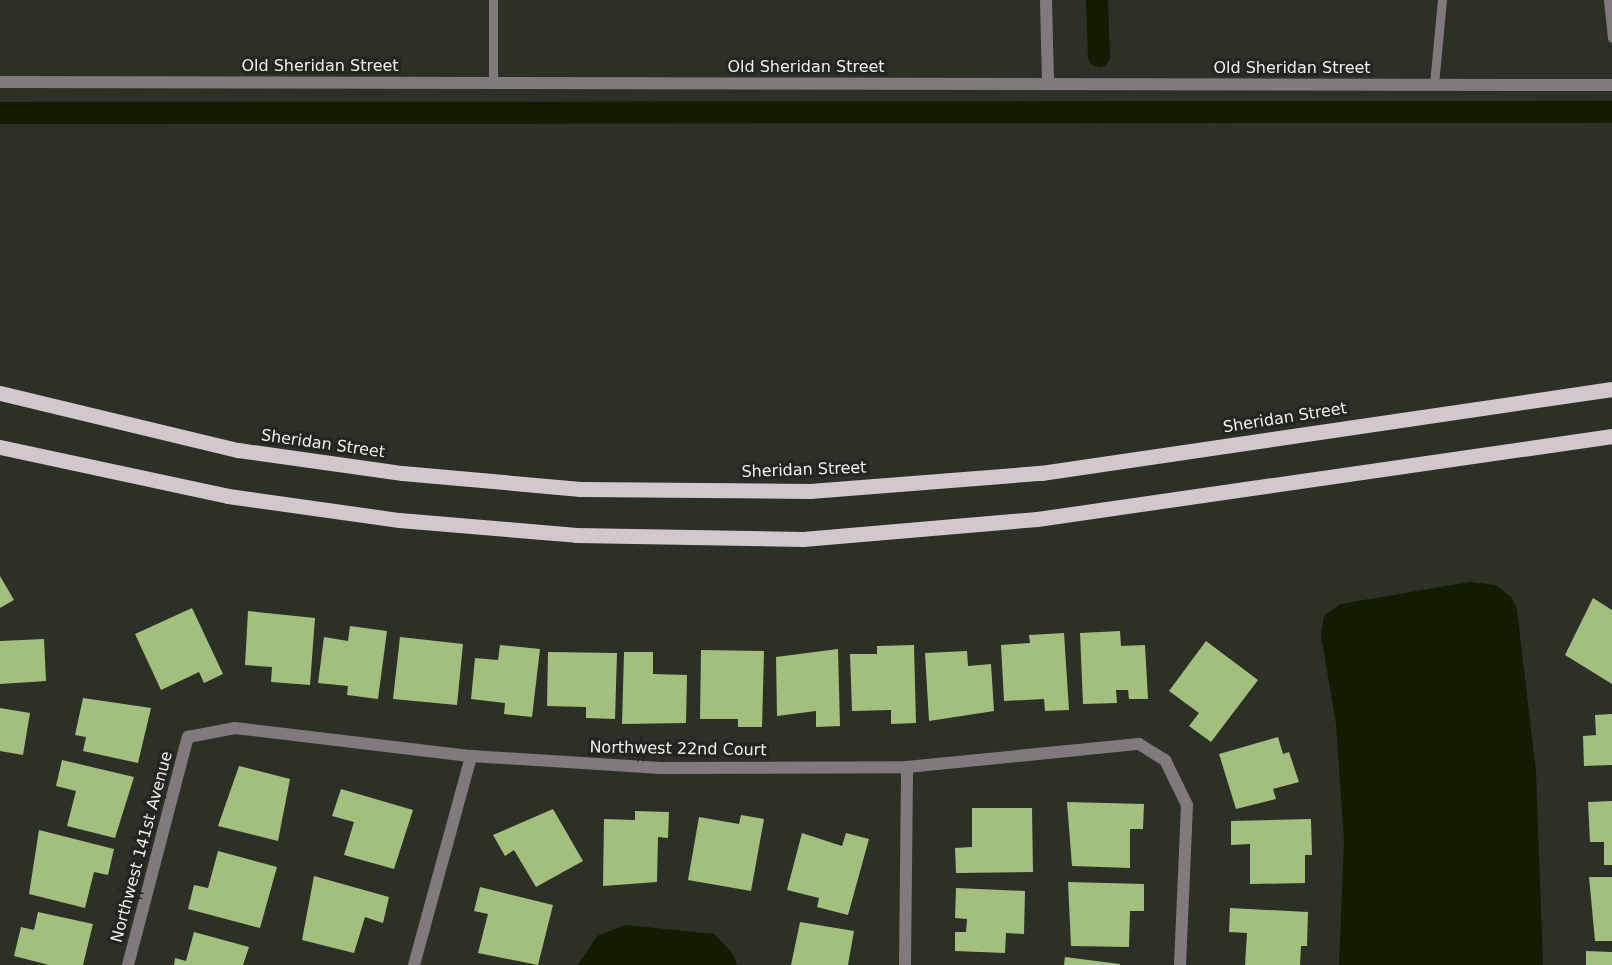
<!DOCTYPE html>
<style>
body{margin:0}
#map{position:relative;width:1612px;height:965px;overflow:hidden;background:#2c3027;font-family:"DejaVu Sans",sans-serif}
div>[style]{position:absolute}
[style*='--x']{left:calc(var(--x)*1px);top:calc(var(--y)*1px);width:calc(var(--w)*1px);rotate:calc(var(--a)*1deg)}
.water>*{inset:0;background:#111c00}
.canal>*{height:22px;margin:-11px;padding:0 11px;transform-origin:11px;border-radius:11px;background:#111c00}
.building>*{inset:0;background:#a3bf7e}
.lane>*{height:9px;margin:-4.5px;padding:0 4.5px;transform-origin:4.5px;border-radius:4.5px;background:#807a7d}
.street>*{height:12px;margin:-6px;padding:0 6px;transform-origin:6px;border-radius:6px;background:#807a7d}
.primary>*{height:15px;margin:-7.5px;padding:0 7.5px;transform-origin:7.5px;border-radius:7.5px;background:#d1c7cc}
span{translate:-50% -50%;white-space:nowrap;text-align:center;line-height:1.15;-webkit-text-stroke:6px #22261e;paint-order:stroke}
.street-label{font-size:16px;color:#eff1ec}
</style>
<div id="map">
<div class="water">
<i style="clip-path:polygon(1470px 582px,1496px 585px,1512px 598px,1517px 610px,1536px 772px,1543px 965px,1339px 965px,1344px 840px,1336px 724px,1321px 635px,1324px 616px,1340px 604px)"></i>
<i style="clip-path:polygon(626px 925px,714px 934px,733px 954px,737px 965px,578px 965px,597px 936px)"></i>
</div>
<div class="canal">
<i style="--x:1097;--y:0;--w:56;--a:88"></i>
<i style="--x:0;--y:113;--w:1612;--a:-0.04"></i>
</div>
<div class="building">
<i style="clip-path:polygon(0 576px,14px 600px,0 608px)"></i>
<i style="clip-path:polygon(1593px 598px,1612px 610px,1612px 684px,1565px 655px)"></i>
<i style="clip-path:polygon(192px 608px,223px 674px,204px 683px,199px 672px,161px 690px,135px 634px)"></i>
<i style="clip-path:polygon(248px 611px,315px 618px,310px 685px,271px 682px,272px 667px,245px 665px)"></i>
<i style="clip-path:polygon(350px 626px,387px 631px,378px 699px,347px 695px,348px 686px,318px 683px,324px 637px,348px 641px)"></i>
<i style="clip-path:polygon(1120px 631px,1121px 646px,1145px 645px,1148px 699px,1129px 699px,1128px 690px,1116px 690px,1117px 703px,1083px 704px,1080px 633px)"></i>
<i style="clip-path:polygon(1064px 633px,1069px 710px,1045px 711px,1044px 699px,1004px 701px,1001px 645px,1030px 643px,1029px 635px)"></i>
<i style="clip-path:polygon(400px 637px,463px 644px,457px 705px,393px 699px)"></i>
<i style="clip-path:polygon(44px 639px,46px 681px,0 684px,0 641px)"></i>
<i style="clip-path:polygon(1206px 641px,1258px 680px,1211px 742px,1189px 726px,1199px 713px,1169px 691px)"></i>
<i style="clip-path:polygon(500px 645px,540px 649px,532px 717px,504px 714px,505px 703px,471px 699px,475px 658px,498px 660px)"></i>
<i style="clip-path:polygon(914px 645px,916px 723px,891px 724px,891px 710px,852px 711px,850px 654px,877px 654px,877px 646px)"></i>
<i style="clip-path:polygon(838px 649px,840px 726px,816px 727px,816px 711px,777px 716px,776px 657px)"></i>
<i style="clip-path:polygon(701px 650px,764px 651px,762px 727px,738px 727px,738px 719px,700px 719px)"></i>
<i style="clip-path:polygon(967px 651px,968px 666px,991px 664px,994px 711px,929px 721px,925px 653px)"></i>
<i style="clip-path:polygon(548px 652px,617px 653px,615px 719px,586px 718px,586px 707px,547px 706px)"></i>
<i style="clip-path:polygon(624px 652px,653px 652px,653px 674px,687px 675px,686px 723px,622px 724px)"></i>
<i style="clip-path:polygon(83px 698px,151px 708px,138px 763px,83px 751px,86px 737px,75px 735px)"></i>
<i style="clip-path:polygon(0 708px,30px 713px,23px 755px,0 751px)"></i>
<i style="clip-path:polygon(1612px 714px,1612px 765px,1584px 766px,1583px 736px,1596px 735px,1595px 715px)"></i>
<i style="clip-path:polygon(1278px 737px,1283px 754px,1289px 752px,1299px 782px,1273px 789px,1276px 799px,1236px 809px,1219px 754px)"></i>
<i style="clip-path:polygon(62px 760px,134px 777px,115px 838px,67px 826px,76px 791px,56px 786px)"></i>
<i style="clip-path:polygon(239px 766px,290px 779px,278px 841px,218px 826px)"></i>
<i style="clip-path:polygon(341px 789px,413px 810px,394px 869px,344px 855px,354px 822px,332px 816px)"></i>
<i style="clip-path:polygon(1612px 801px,1612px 865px,1604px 865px,1604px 842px,1590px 842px,1588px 802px)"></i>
<i style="clip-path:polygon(1067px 802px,1144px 804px,1143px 829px,1130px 829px,1130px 868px,1072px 866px)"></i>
<i style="clip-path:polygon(972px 808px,1032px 808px,1033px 872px,956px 873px,955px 848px,972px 847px)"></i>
<i style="clip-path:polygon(553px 809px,583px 861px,536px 887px,514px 850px,505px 856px,493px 835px)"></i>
<i style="clip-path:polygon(635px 811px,669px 812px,668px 838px,658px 837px,657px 882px,603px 886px,604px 819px,635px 820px)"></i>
<i style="clip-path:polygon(741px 815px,764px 819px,751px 891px,688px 880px,699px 817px,739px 824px)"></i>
<i style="clip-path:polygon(1311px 819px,1312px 855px,1305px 855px,1305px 883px,1250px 884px,1250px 844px,1231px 845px,1231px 821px)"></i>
<i style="clip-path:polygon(39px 830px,114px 849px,108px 875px,94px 872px,85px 908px,29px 894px)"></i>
<i style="clip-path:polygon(802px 833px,842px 846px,846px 833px,869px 839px,848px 915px,817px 907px,819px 898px,787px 890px)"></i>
<i style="clip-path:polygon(218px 851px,277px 867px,260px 928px,188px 909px,194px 885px,208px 888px)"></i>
<i style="clip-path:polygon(314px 876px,389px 897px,383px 923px,365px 917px,354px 953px,302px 940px)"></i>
<i style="clip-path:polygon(1589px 877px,1612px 877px,1612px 941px,1595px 941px)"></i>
<i style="clip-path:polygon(1068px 882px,1144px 884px,1144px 911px,1130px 911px,1129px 947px,1071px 946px)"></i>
<i style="clip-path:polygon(480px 887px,553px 905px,538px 965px,478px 953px,488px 914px,474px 911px)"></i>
<i style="clip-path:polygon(956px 888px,1025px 891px,1024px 934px,1006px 933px,1005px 953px,955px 951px,955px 932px,966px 932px,967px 919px,955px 918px)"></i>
<i style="clip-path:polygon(1230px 908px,1308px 912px,1307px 946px,1301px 946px,1300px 965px,1245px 965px,1247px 933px,1229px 932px)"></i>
<i style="clip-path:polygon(38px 912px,93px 924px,83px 965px,49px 965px,14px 956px,21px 927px,34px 930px)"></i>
<i style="clip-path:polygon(800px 922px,854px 931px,848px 965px,791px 965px)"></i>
<i style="clip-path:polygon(194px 932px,249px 947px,243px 965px,174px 965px,175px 958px,186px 961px)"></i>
<i style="clip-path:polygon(1586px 951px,1612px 952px,1612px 965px,1586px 965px)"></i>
<i style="clip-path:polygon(1065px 957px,1120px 964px,1120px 965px,1064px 965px)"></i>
</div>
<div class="lane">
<i style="--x:1608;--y:0;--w:38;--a:84"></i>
<i style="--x:493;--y:83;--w:83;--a:-90"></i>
<i style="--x:1434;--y:84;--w:84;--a:-84.6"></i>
</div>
<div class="street">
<i style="--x:1046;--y:0;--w:84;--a:88.6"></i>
<i style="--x:0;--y:82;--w:1612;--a:0.11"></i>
<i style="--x:128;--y:965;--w:236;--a:-75.3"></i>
<i style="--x:188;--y:737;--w:48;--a:-10.8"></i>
<i style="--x:235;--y:728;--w:238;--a:6.8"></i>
<i style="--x:471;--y:756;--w:190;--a:3.6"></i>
<i style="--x:661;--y:768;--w:246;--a:-0.2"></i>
<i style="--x:907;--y:767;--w:233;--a:-5.7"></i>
<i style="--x:1139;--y:744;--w:31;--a:32"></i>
<i style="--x:1165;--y:760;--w:50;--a:63.9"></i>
<i style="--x:1187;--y:805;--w:160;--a:92.5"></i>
<i style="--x:414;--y:965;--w:217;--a:-74.7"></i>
<i style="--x:905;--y:965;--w:198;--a:-89.4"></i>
</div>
<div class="primary">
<i style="--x:0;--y:393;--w:245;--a:13.5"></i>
<i style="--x:238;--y:450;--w:166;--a:8"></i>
<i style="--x:402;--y:473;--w:179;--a:5.1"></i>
<i style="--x:580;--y:489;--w:230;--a:0.5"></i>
<i style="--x:810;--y:491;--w:232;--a:-4.5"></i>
<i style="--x:1041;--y:473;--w:577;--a:-8.37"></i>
<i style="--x:0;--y:447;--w:233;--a:12.1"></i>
<i style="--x:228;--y:496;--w:173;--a:8"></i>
<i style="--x:399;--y:520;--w:178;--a:4.8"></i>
<i style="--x:576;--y:535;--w:227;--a:1"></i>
<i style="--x:803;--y:539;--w:235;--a:-4.9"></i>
<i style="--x:1037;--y:519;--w:581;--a:-8.21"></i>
</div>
<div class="street-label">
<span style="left:320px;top:66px">Old Sheridan Street</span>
<span style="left:806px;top:67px">Old Sheridan Street</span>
<span style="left:1292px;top:68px">Old Sheridan Street</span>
<span style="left:1285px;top:418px;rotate:-9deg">Sheridan Street</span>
<span style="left:323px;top:444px;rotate:8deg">Sheridan Street</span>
<span style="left:804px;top:470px;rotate:-2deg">Sheridan Street</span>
<span style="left:678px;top:749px;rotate:1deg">Northwest 22nd Court</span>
<span style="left:142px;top:847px;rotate:-75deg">Northwest 141st Avenue</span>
</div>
</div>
